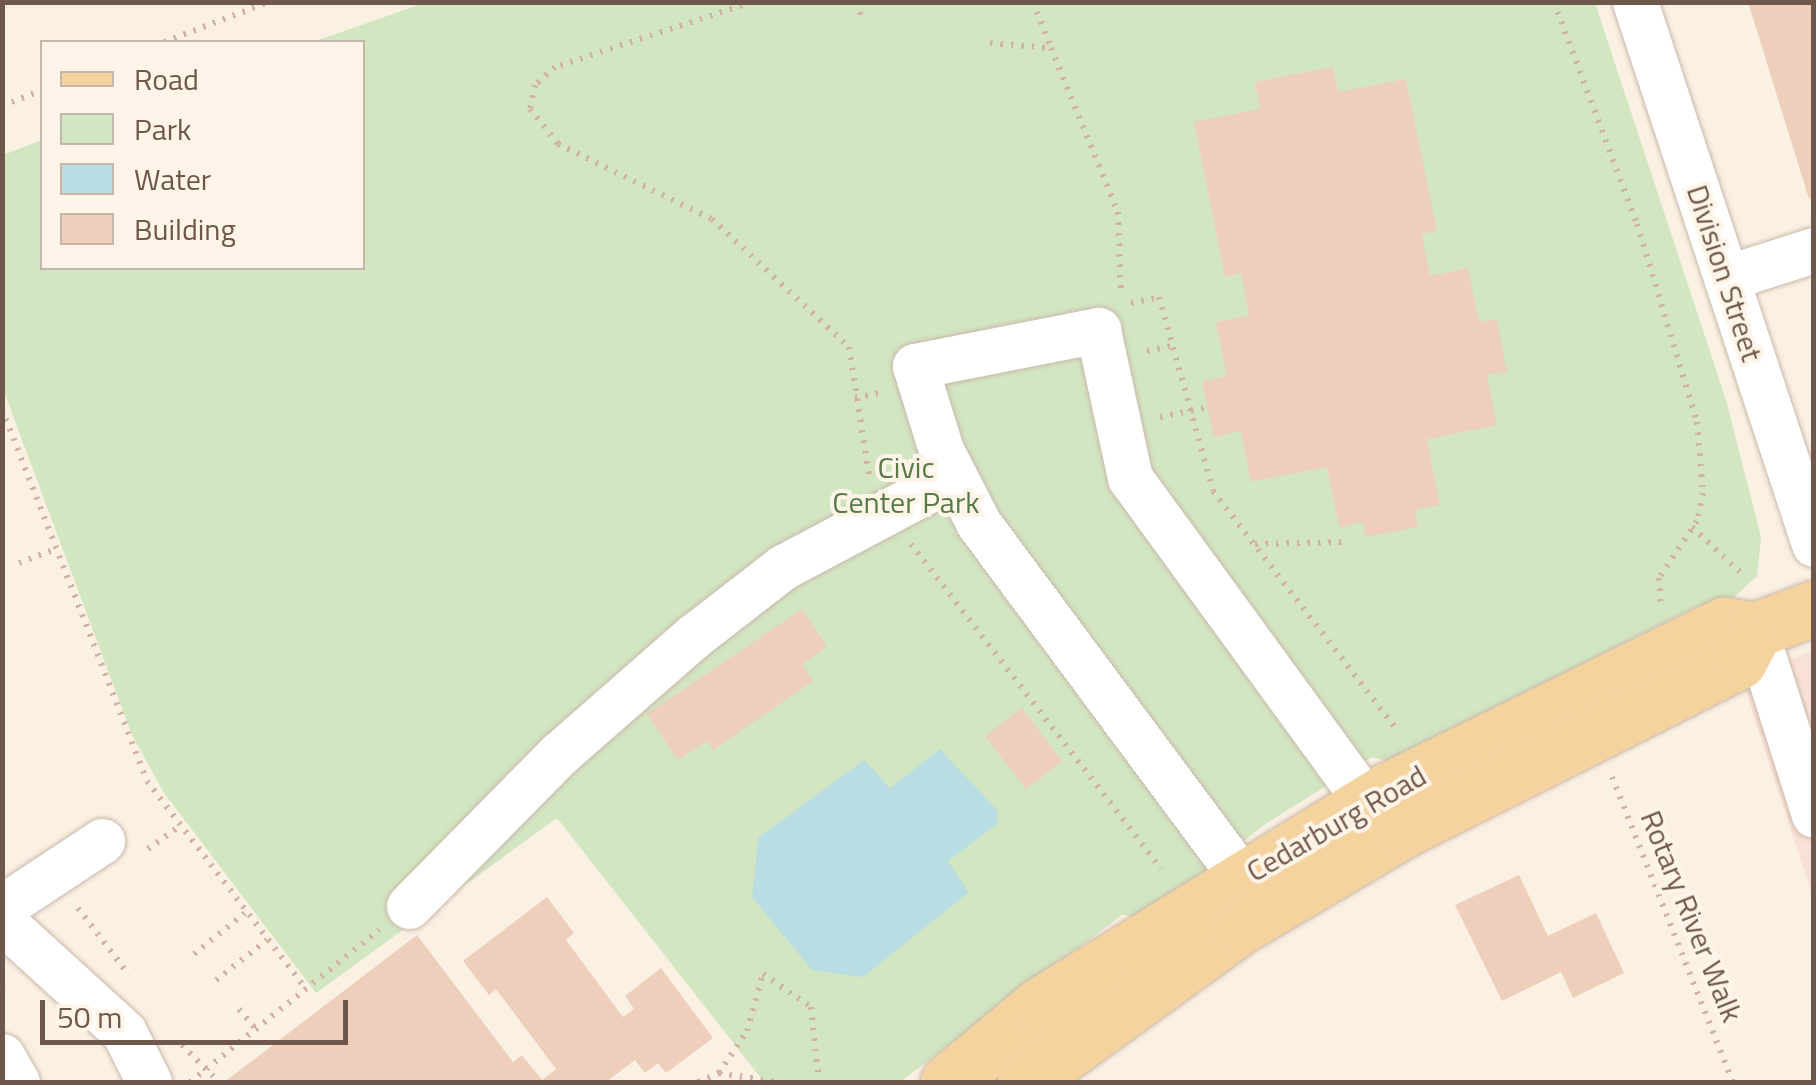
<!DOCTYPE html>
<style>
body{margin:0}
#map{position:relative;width:1816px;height:1085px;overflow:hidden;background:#faf1e3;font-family:"Titillium Web",sans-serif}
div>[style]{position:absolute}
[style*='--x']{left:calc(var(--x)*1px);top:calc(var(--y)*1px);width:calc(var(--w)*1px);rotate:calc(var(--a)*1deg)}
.commercial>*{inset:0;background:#fae1d7}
.green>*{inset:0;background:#d2e6c2}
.water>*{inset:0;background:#b9dde2}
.building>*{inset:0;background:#eecfbc}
.path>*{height:6px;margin-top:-3px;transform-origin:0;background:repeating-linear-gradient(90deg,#d2b2a0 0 2.5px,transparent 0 10.5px)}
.roads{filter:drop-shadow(0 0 2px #cab8aa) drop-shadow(0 0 2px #cab8aa)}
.minor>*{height:45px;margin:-22.5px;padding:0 22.5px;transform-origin:22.5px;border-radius:22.5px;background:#fff}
.major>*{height:55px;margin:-27.5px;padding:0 27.5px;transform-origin:27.5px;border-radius:27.5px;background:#f5d39f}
span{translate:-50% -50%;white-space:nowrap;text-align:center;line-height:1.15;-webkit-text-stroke:8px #fef5e8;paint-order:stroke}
.street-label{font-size:30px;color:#70574b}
.park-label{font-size:30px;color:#577a46}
.frame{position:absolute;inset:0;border:5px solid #70574b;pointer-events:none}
.legend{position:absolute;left:40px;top:40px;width:325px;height:230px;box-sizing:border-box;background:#fef5e8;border:2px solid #c5b6a9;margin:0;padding:12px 18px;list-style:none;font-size:30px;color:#70574b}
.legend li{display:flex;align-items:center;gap:20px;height:50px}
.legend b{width:50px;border:2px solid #c5b6a9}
.scale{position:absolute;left:40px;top:1000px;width:308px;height:45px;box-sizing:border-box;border:5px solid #70574b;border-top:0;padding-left:12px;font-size:30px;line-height:35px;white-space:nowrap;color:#70574b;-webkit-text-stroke:8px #fef5e8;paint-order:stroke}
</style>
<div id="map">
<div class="commercial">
<i style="clip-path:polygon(1813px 650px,1813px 898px,1743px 682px)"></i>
</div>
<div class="green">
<i style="clip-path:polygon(424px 3px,1595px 3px,1726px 400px,1761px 537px,1757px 576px,1714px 616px,1694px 608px,1390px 762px,1372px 757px,1264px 825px,1148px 917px,1122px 915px,900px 1082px,764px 1082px,557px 818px,316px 993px,164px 793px,132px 735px,3px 389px,3px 155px,42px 140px,42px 268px,362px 268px,362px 42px,313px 42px)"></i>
</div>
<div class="water">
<i style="clip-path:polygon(940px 749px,998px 811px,997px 824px,948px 861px,969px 892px,863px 977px,812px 970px,752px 897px,758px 838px,864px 760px,890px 788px)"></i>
</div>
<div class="building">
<i style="clip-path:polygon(1748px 2px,1814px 2px,1814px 197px,1809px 199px)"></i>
<i style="clip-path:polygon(1333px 67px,1338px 92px,1406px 79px,1437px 231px,1422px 234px,1430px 276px,1468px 268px,1479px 322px,1497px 319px,1507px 372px,1487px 375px,1497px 425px,1427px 439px,1440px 505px,1415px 510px,1418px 527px,1365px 537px,1363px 522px,1339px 527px,1327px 467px,1251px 482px,1241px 431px,1214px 437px,1202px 381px,1227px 376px,1216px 322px,1249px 316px,1241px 273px,1225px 277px,1194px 122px,1260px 109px,1255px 82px)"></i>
<i style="clip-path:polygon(802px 609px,827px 647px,802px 664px,813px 681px,713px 750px,707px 741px,678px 760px,647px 714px)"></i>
<i style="clip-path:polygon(1022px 708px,1062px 761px,1026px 789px,985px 736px)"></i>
<i style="clip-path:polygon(1519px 875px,1548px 936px,1596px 913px,1624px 973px,1573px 998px,1561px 972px,1502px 1001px,1455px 905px)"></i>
<i style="clip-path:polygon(547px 897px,574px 933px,566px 940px,623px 1017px,634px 1009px,625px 996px,661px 968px,713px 1038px,666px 1073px,658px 1063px,645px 1073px,635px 1060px,606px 1082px,227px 1080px,417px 935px,513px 1062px,522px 1055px,542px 1080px,556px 1069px,496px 989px,489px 995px,463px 961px)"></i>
</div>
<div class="path">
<i style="--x:752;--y:2;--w:207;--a:161.7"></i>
<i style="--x:555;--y:67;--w:27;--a:138"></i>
<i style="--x:535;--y:85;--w:25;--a:102"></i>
<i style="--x:530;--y:109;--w:45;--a:51.3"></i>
<i style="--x:558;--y:144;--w:171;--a:26"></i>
<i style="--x:712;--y:219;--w:187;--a:43.1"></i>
<i style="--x:849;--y:347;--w:129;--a:81.1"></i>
<i style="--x:857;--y:2;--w:19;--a:74"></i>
<i style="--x:1033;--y:2;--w:49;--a:68.6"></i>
<i style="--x:1554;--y:2;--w:237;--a:69.5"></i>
<i style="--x:1637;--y:224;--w:207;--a:73.1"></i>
<i style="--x:1697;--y:422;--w:71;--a:85.2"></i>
<i style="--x:1703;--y:493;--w:29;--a:102"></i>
<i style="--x:1697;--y:521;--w:69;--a:123.7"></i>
<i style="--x:1659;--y:578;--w:26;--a:86"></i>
<i style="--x:164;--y:42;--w:111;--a:-21"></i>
<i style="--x:990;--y:43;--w:61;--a:4.7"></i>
<i style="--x:1051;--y:48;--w:177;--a:67.8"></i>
<i style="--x:1118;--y:212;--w:84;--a:88"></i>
<i style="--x:2;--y:106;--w:43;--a:-21.8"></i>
<i style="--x:1131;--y:303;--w:29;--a:-12"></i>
<i style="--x:1159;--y:297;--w:201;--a:74.4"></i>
<i style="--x:1213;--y:491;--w:298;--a:52.4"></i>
<i style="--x:1147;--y:351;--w:24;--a:-12"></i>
<i style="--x:855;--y:398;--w:25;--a:-12"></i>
<i style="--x:2;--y:409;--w:399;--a:68.7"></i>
<i style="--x:147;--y:781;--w:258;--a:52.6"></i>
<i style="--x:1160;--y:417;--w:49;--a:-11.8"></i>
<i style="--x:1692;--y:527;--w:67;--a:43.2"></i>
<i style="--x:911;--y:544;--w:410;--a:52.4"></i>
<i style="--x:1255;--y:544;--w:93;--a:-1.2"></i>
<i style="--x:19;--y:563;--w:39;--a:-21"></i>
<i style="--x:1612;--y:777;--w:328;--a:68.4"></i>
<i style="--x:148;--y:849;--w:37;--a:-36"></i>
<i style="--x:78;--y:908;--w:84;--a:52.7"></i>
<i style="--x:194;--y:954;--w:65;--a:-38.8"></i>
<i style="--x:216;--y:980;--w:65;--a:-38.1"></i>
<i style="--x:2;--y:989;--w:4;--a:34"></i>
<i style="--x:239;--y:1009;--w:25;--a:50"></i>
<i style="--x:182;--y:1045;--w:52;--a:45"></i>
<i style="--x:719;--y:1073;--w:50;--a:-56.3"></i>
<i style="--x:747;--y:1031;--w:59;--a:-74.3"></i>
<i style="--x:763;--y:974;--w:58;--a:34.5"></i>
<i style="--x:811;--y:1007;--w:75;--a:83.9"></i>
<i style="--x:190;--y:1082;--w:243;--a:-38.8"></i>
<i style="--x:698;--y:1082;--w:23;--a:-23"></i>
<i style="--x:719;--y:1073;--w:58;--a:9"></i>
</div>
<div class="roads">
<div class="minor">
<i style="--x:1635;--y:2;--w:571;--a:71.72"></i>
<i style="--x:1726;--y:278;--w:92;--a:-17.7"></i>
<i style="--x:1755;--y:630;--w:194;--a:72.3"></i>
<i style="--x:1262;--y:905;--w:477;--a:-126.6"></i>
<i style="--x:978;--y:522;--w:81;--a:-117.2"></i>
<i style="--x:941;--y:450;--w:88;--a:-107.2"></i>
<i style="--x:915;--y:366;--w:187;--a:-11.1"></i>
<i style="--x:1098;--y:330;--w:151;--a:77.8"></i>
<i style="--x:1130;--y:478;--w:437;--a:53.9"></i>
<i style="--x:409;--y:906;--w:214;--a:-45.4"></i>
<i style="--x:559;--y:754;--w:179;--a:-41.2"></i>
<i style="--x:694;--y:636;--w:113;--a:-37.8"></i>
<i style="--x:783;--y:567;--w:192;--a:-27.9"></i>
<i style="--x:2;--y:907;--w:120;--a:-33.4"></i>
<i style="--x:2;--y:921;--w:165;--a:42.3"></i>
<i style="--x:124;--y:1032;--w:56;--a:63.4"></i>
<i style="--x:2;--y:1056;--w:30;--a:60"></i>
</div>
<div class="major">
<i style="--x:948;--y:1082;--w:120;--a:-39.9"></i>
<i style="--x:1040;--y:1005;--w:407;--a:-31.7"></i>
<i style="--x:1386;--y:791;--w:377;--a:-26.2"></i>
<i style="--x:1724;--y:625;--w:31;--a:9"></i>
<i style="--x:1755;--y:630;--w:63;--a:-20.4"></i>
<i style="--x:1025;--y:1082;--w:264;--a:-35.9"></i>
<i style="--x:1239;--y:927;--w:193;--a:-30.6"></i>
<i style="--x:1405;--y:829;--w:374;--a:-26.7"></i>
<i style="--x:1739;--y:661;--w:21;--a:-62"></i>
</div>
</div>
<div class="street-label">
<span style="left:1725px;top:273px;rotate:72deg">Division Street</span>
<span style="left:1336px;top:823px;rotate:-30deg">Cedarburg Road</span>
<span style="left:1692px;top:916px;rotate:68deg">Rotary River Walk</span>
</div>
<div class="park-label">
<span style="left:906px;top:484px">Civic<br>Center Park</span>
</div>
<div class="frame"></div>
<ul class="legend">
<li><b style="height:12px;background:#f5d39f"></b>Road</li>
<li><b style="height:28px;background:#d2e6c2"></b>Park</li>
<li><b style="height:28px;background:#b9dde2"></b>Water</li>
<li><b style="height:28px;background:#eecfbc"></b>Building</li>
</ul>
<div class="scale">50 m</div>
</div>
